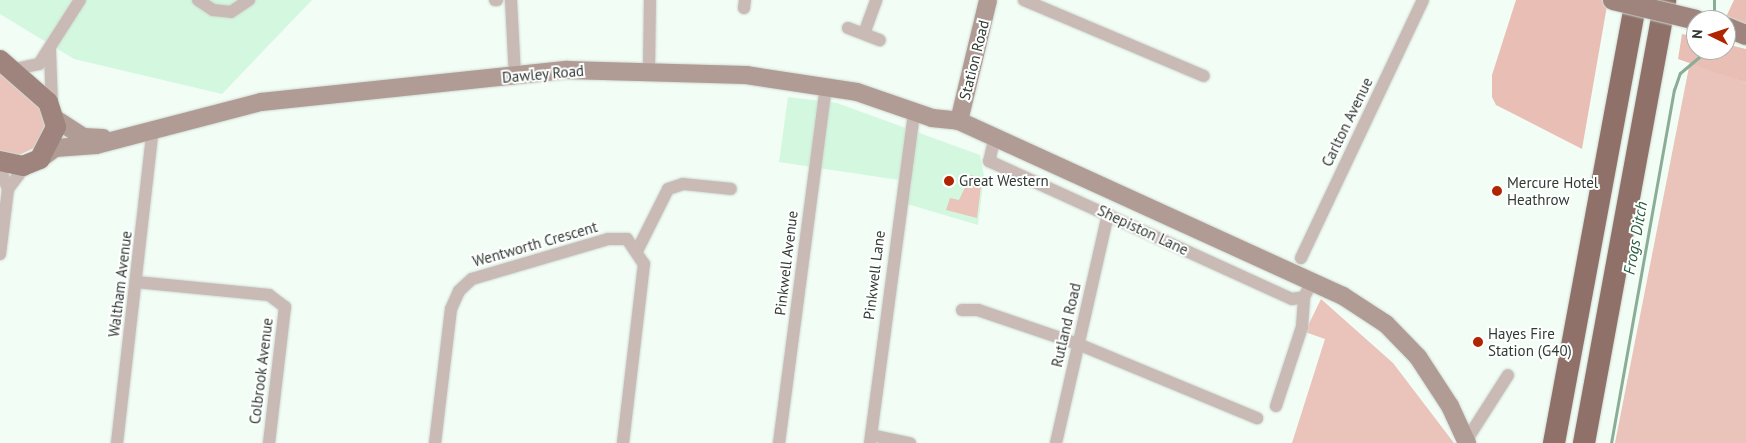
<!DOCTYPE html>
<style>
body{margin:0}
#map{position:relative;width:1746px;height:443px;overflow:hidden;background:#f2fdf5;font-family:"PT Sans",sans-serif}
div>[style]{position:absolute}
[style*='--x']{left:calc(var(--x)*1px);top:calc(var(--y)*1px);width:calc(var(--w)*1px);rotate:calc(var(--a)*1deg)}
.built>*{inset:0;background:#d3f8df}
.green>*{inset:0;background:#eac3ba}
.forest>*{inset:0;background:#e9bfb5}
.stream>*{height:3px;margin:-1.5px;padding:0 1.5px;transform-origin:1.5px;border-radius:1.5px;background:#8bad96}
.roads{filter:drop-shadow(0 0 1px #cfdad2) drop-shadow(0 0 1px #cfdad2)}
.street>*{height:12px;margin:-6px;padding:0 6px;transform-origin:6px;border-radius:6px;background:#c9bab6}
.secondary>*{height:18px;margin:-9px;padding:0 9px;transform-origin:9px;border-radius:9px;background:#b19b95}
.primary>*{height:20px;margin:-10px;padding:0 10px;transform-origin:10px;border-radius:10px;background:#9f847e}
.highway>*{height:22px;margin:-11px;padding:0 11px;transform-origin:11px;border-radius:11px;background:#8f7169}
.bridges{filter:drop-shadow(0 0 1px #cfdad2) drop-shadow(0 0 1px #cfdad2)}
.primary-bridge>*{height:20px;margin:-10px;padding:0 10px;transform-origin:10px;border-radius:10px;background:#9f847e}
.dots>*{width:14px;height:14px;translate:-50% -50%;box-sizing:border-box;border:2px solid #fff;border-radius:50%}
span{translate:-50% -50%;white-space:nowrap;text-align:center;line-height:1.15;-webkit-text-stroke:4px #fff;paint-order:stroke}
.street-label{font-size:15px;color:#303b34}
.poi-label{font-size:15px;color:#303b34}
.left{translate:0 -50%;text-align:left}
.water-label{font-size:16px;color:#265e3e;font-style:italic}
.north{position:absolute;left:1686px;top:10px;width:50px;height:50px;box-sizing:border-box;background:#fff;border:1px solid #acb1ae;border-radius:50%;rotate:274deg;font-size:14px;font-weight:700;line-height:20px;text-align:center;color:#303b34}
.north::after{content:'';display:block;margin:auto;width:18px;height:22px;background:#b02400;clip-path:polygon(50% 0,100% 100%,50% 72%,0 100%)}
</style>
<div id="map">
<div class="built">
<i style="clip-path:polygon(0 0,312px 0,222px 94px,74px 59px,0 14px)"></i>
<i style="clip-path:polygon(788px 97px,837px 103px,980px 155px,984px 176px,978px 225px,907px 204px,912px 182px,779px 162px)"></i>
</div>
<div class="green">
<i style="clip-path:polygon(1690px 62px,1746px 83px,1746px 443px,1615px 443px)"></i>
<i style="clip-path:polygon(0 71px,41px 106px,46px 123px,36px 147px,19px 155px,0 154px)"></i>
<i style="clip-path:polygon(971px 175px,982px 179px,977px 218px,946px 210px,950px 198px,959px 200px)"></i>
<i style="clip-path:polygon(1321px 299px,1393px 363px,1454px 443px,1292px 443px,1325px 339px,1305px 332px)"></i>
</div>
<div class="forest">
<i style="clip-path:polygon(1516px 0,1608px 0,1582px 149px,1496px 105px,1492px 97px,1492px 75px)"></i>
<i style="clip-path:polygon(1734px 0,1746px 0,1746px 24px,1726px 17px)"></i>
<i style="clip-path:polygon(1682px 34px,1696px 37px,1696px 50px,1726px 50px,1726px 44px,1746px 49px,1746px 83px,1678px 59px)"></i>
</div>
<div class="stream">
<i style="--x:1714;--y:20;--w:20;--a:-90"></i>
<i style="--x:1611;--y:443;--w:359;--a:-79.9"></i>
<i style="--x:1674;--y:90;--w:18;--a:-71"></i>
<i style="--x:1680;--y:73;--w:35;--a:-40"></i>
</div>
<div class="roads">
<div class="street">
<i style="--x:198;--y:0;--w:18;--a:34"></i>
<i style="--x:213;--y:10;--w:18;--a:6"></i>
<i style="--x:231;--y:12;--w:22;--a:-34"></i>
<i style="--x:495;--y:0;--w:2;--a:0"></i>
<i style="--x:511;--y:0;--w:76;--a:87"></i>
<i style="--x:1024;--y:0;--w:195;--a:22.9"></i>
<i style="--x:744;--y:8;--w:8;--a:-83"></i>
<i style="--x:848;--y:28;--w:34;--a:21"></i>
<i style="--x:865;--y:31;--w:33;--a:-70"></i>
<i style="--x:50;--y:51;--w:55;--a:87.9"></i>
<i style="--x:15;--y:69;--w:25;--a:-12"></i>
<i style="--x:39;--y:64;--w:76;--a:-57.4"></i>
<i style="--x:649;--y:69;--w:69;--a:-89.2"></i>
<i style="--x:995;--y:136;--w:26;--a:103"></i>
<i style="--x:989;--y:161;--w:333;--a:24.5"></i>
<i style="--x:1292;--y:299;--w:12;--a:-9"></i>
<i style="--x:1304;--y:297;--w:19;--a:-62"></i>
<i style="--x:0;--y:169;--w:22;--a:68"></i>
<i style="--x:638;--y:249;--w:67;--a:-63.4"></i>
<i style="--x:668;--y:189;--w:16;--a:-18"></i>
<i style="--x:683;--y:184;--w:48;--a:5.9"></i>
<i style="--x:0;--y:254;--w:65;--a:-83"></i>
<i style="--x:8;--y:189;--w:31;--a:-53"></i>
<i style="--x:1301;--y:258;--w:285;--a:-64.7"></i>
<i style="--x:136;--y:282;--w:134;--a:5.6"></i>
<i style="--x:269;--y:295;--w:20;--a:37"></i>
<i style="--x:285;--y:307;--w:137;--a:96.7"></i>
<i style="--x:962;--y:310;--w:16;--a:0"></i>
<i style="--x:978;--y:310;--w:106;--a:18.8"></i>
<i style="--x:1078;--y:344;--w:194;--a:22.5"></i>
<i style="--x:1276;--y:406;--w:83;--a:-71.8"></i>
<i style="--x:1302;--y:327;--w:30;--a:-86"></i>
<i style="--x:871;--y:435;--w:40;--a:12"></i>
<i style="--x:1466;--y:441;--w:78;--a:-57.5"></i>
<i style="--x:117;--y:443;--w:317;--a:-83.5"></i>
<i style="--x:435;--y:443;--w:135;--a:-83.2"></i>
<i style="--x:451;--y:309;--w:20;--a:-66"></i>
<i style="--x:459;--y:291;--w:18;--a:-43"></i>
<i style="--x:472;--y:279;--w:142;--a:-16.4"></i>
<i style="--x:608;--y:239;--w:19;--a:0"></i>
<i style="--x:627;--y:239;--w:30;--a:56"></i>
<i style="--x:644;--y:264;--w:180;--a:96.7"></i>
<i style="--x:779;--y:443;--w:359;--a:-82.5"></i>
<i style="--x:870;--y:443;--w:334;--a:-82.4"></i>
<i style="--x:1056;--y:443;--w:235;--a:-77.2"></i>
</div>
<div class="secondary">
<i style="--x:54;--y:118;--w:35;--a:33"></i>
<i style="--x:83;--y:137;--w:20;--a:3"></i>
<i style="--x:959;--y:121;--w:124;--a:-76.5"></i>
<i style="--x:40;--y:159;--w:19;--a:-36"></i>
<i style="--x:55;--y:148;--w:41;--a:-4.2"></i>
<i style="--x:96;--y:145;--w:171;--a:-14.6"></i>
<i style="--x:261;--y:102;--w:308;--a:-6"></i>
<i style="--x:567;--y:70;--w:179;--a:1.6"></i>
<i style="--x:746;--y:75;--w:112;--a:8.7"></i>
<i style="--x:857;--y:92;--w:79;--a:19.1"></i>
<i style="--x:932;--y:118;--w:27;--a:6"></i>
<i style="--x:959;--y:121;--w:422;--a:24.5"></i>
<i style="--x:1343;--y:296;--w:51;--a:33.1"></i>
<i style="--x:1386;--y:324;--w:46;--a:45.9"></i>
<i style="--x:1418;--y:357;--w:59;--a:56.9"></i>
<i style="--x:1450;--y:406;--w:41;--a:65.3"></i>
</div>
<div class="primary">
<i style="--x:1726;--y:27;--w:22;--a:22"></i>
<i style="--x:0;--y:60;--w:64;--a:41.2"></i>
<i style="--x:48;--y:102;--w:26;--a:72"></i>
<i style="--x:56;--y:127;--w:36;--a:117"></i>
<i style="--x:40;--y:159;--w:18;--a:158"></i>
<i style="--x:23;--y:166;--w:24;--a:-168"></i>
</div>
<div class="highway">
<i style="--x:1554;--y:443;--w:451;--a:-79.5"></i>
<i style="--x:1584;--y:443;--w:450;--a:-79.6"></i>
</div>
</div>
<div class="bridges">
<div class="primary-bridge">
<i style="--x:1613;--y:0;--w:85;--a:13.5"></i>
</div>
</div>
<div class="dots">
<i style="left:949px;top:181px;background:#b02400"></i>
<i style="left:1497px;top:191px;background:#b02400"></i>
<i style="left:1478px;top:342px;background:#b02400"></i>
</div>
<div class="street-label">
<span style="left:974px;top:60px;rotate:-76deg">Station Road</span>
<span style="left:543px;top:74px;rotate:-5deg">Dawley Road</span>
<span style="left:1347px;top:122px;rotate:-64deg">Carlton Avenue</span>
<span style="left:1143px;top:230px;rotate:25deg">Shepiston Lane</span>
<span style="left:535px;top:244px;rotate:-16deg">Wentworth Crescent</span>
<span style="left:786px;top:263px;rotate:-83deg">Pinkwell Avenue</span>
<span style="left:874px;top:275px;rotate:-83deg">Pinkwell Lane</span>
<span style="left:120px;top:284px;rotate:-83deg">Waltham Avenue</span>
<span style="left:1066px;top:325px;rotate:-77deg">Rutland Road</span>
<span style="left:261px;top:371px;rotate:-83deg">Colbrook Avenue</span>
</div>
<div class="poi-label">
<span class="left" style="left:959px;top:181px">Great Western</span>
<span class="left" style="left:1507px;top:191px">Mercure Hotel<br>Heathrow</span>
<span class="left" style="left:1488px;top:342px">Hayes Fire<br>Station (G40)</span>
</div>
<div class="water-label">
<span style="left:1635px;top:238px;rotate:-80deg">Frogs Ditch</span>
</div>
<div class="north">N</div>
</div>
